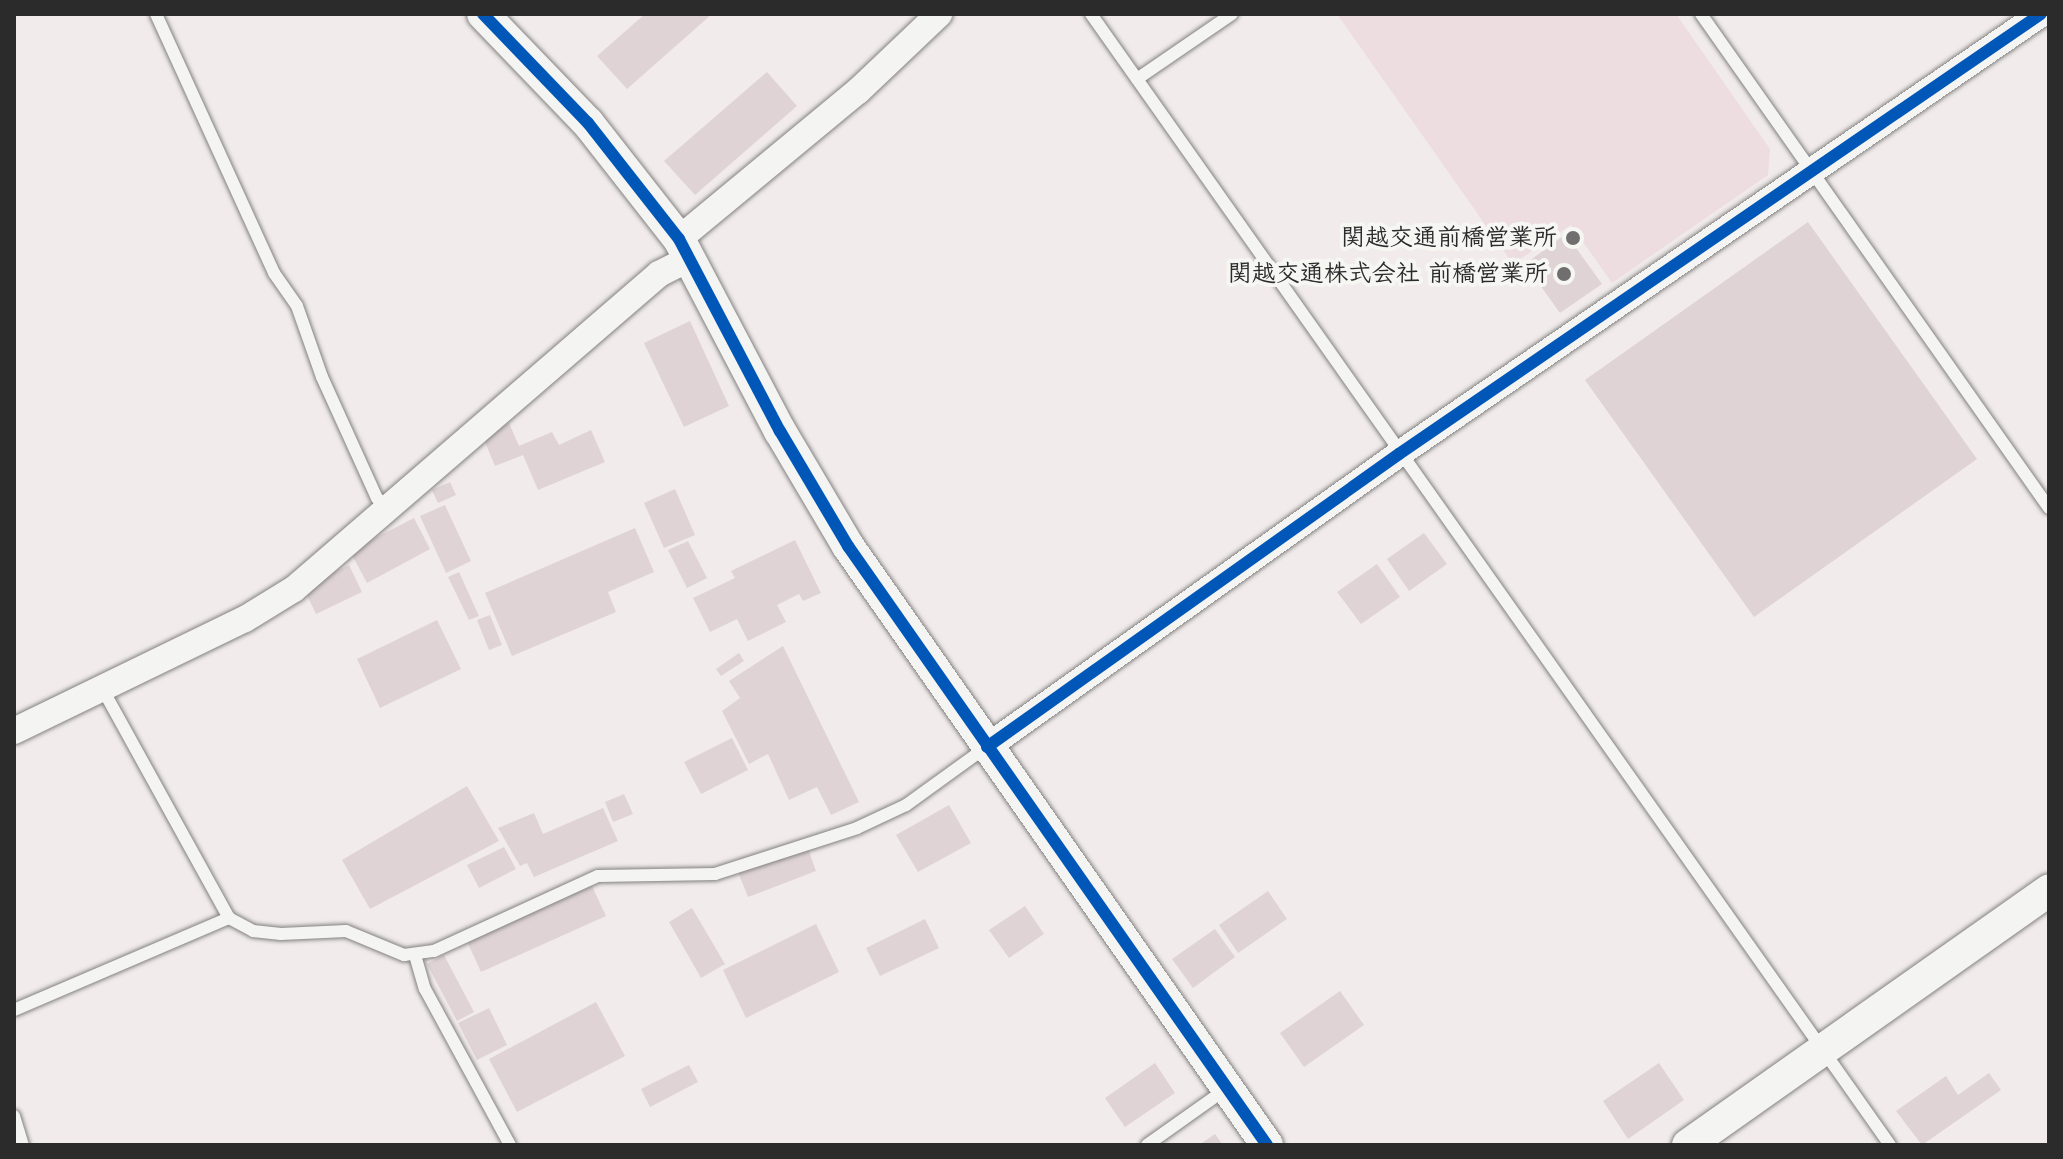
<!DOCTYPE html>
<meta charset="utf-8">
<style>
body{margin:0}
#map{position:relative;width:2063px;height:1159px;overflow:hidden;background:#f1ebeb;font-family:"Shantell Sans","Klee One",sans-serif}
div>[style]{position:absolute}
[style*='--x']{left:calc(var(--x)*1px);top:calc(var(--y)*1px);width:calc(var(--w)*1px);rotate:calc(var(--a)*1deg)}
.built>*{inset:0;background:#eddde0}
.building>*{inset:0;background:#dfd3d6}
.roads{filter:drop-shadow(0 0 2px #848181) drop-shadow(0 0 2px #848181)}
.service>*{height:12px;margin:-6px;padding:0 6px;transform-origin:6px;border-radius:6px;background:#f4f4f2}
.minor>*{height:26px;margin:-13px;padding:0 13px;transform-origin:13px;border-radius:13px;background:#f4f4f2}
.tertiary>*{height:32px;margin:-16px;padding:0 16px;transform-origin:16px;border-radius:16px;background:#f4f4f2}
.cycleway>*{height:12px;margin:-6px;padding:0 6px;transform-origin:6px;border-radius:6px;background:#0057b8}
.dots>*{width:22px;height:22px;translate:-50% -50%;box-sizing:border-box;border:4px solid #f6f6f2;border-radius:50%}
span{translate:-50% -50%;white-space:nowrap;text-align:center;line-height:1.15;-webkit-text-stroke:8px #f6f6f2;paint-order:stroke}
.poi-label{font-size:24px;color:#2b2b2b;font-weight:700}
.right{translate:-100% -50%;text-align:right}
.frame{position:absolute;inset:0;border:16px solid #2b2b2b;pointer-events:none}
</style>
<div id="map">
<div class="built">
<i style="clip-path:polygon(1337px 14px,1676px 14px,1770px 149px,1768px 175px,1612px 283px,1571px 225px,1513px 264px)"></i>
</div>
<div class="building">
<i style="clip-path:polygon(645px 14px,712px 14px,627px 89px,597px 56px)"></i>
<i style="clip-path:polygon(767px 72px,797px 106px,695px 195px,664px 161px)"></i>
<i style="clip-path:polygon(1808px 222px,1977px 459px,1754px 617px,1585px 380px)"></i>
<i style="clip-path:polygon(1566px 234px,1602px 284px,1560px 313px,1525px 264px)"></i>
<i style="clip-path:polygon(690px 321px,729px 406px,684px 427px,644px 343px)"></i>
<i style="clip-path:polygon(509px 423px,519px 446px,552px 432px,559px 445px,591px 430px,605px 462px,538px 490px,523px 455px,495px 466px,482px 435px)"></i>
<i style="clip-path:polygon(450px 482px,456px 495px,438px 503px,432px 490px)"></i>
<i style="clip-path:polygon(675px 489px,695px 535px,664px 548px,644px 503px)"></i>
<i style="clip-path:polygon(445px 505px,471px 561px,446px 573px,420px 516px)"></i>
<i style="clip-path:polygon(414px 518px,430px 549px,367px 583px,350px 551px)"></i>
<i style="clip-path:polygon(635px 528px,654px 572px,608px 592px,616px 612px,512px 656px,485px 593px)"></i>
<i style="clip-path:polygon(1424px 533px,1447px 564px,1409px 591px,1387px 559px)"></i>
<i style="clip-path:polygon(795px 540px,821px 593px,803px 601px,799px 594px,777px 605px,786px 622px,748px 641px,737px 619px,710px 632px,693px 598px,735px 578px,731px 571px)"></i>
<i style="clip-path:polygon(688px 541px,707px 578px,687px 588px,668px 550px)"></i>
<i style="clip-path:polygon(1377px 564px,1400px 597px,1361px 624px,1337px 592px)"></i>
<i style="clip-path:polygon(349px 565px,362px 592px,316px 614px,303px 587px)"></i>
<i style="clip-path:polygon(459px 572px,479px 616px,469px 620px,448px 577px)"></i>
<i style="clip-path:polygon(490px 615px,502px 645px,489px 650px,477px 620px)"></i>
<i style="clip-path:polygon(437px 620px,461px 669px,380px 708px,357px 659px)"></i>
<i style="clip-path:polygon(783px 646px,859px 802px,831px 815px,817px 787px,789px 800px,768px 754px,749px 764px,722px 711px,740px 698px,729px 681px)"></i>
<i style="clip-path:polygon(739px 653px,744px 661px,721px 676px,716px 669px)"></i>
<i style="clip-path:polygon(732px 738px,748px 770px,701px 794px,684px 762px)"></i>
<i style="clip-path:polygon(467px 786px,499px 841px,370px 909px,342px 860px)"></i>
<i style="clip-path:polygon(624px 794px,633px 814px,613px 822px,605px 802px)"></i>
<i style="clip-path:polygon(949px 805px,971px 843px,918px 872px,896px 835px)"></i>
<i style="clip-path:polygon(603px 808px,618px 841px,534px 877px,527px 863px,520px 866px,498px 828px,534px 813px,543px 834px)"></i>
<i style="clip-path:polygon(807px 846px,816px 871px,748px 897px,738px 872px)"></i>
<i style="clip-path:polygon(504px 847px,516px 869px,479px 888px,467px 865px)"></i>
<i style="clip-path:polygon(591px 884px,606px 916px,481px 972px,466px 939px)"></i>
<i style="clip-path:polygon(1268px 891px,1287px 919px,1238px 953px,1219px 925px)"></i>
<i style="clip-path:polygon(1025px 906px,1044px 934px,1009px 958px,989px 930px)"></i>
<i style="clip-path:polygon(692px 908px,725px 964px,701px 978px,669px 922px)"></i>
<i style="clip-path:polygon(925px 919px,939px 948px,880px 976px,866px 948px)"></i>
<i style="clip-path:polygon(816px 924px,839px 972px,746px 1018px,723px 970px)"></i>
<i style="clip-path:polygon(1215px 929px,1235px 957px,1193px 988px,1172px 959px)"></i>
<i style="clip-path:polygon(444px 955px,474px 1012px,457px 1021px,427px 964px)"></i>
<i style="clip-path:polygon(1340px 991px,1364px 1025px,1304px 1067px,1280px 1033px)"></i>
<i style="clip-path:polygon(596px 1002px,625px 1056px,517px 1112px,489px 1059px)"></i>
<i style="clip-path:polygon(489px 1008px,507px 1045px,477px 1060px,458px 1023px)"></i>
<i style="clip-path:polygon(1155px 1063px,1175px 1093px,1125px 1127px,1105px 1098px)"></i>
<i style="clip-path:polygon(1659px 1063px,1684px 1100px,1628px 1139px,1603px 1101px)"></i>
<i style="clip-path:polygon(689px 1065px,698px 1082px,650px 1107px,641px 1089px)"></i>
<i style="clip-path:polygon(1989px 1073px,2001px 1090px,1922px 1145px,1896px 1111px,1946px 1076px,1958px 1095px)"></i>
<i style="clip-path:polygon(1215px 1134px,1223px 1145px,1199px 1145px)"></i>
</div>
<div class="roads">
<div class="service">
<i style="--x:156;--y:14;--w:285;--a:65.5"></i>
<i style="--x:274;--y:273;--w:40;--a:55.1"></i>
<i style="--x:297;--y:306;--w:75;--a:70.6"></i>
<i style="--x:322;--y:377;--w:133;--a:65.6"></i>
<i style="--x:377;--y:498;--w:16;--a:45"></i>
<i style="--x:1091;--y:14;--w:1385;--a:54.76"></i>
<i style="--x:1701;--y:14;--w:604;--a:54.84"></i>
<i style="--x:1137;--y:79;--w:115;--a:-34.4"></i>
<i style="--x:102;--y:688;--w:263;--a:61.1"></i>
<i style="--x:229;--y:918;--w:27;--a:28"></i>
<i style="--x:253;--y:931;--w:28;--a:6"></i>
<i style="--x:281;--y:934;--w:65;--a:-2.6"></i>
<i style="--x:346;--y:931;--w:63;--a:22.5"></i>
<i style="--x:404;--y:955;--w:30;--a:-8"></i>
<i style="--x:434;--y:951;--w:180;--a:-24.6"></i>
<i style="--x:598;--y:876;--w:117;--a:-1"></i>
<i style="--x:715;--y:874;--w:149;--a:-17.9"></i>
<i style="--x:857;--y:828;--w:54;--a:-25.1"></i>
<i style="--x:906;--y:805;--w:97;--a:-35.8"></i>
<i style="--x:415;--y:955;--w:35;--a:74"></i>
<i style="--x:425;--y:989;--w:178;--a:61.4"></i>
<i style="--x:14;--y:1010;--w:234;--a:-23.2"></i>
<i style="--x:14;--y:1116;--w:30;--a:73"></i>
<i style="--x:1147;--y:1145;--w:97;--a:-35.3"></i>
</div>
<div class="minor">
<i style="--x:679;--y:239;--w:232;--a:-39.6"></i>
<i style="--x:858;--y:91;--w:112;--a:-43.5"></i>
<i style="--x:14;--y:731;--w:257;--a:-25.9"></i>
<i style="--x:245;--y:619;--w:57;--a:-31.5"></i>
<i style="--x:294;--y:589;--w:482;--a:-40.8"></i>
<i style="--x:659;--y:274;--w:35;--a:-27"></i>
<i style="--x:987;--y:747;--w:506;--a:-35.42"></i>
<i style="--x:1399;--y:454;--w:778;--a:-34.43"></i>
</div>
<div class="tertiary">
<i style="--x:483;--y:14;--w:151;--a:46.1"></i>
<i style="--x:588;--y:123;--w:147;--a:51.9"></i>
<i style="--x:679;--y:239;--w:217;--a:62.3"></i>
<i style="--x:780;--y:431;--w:134;--a:59.4"></i>
<i style="--x:848;--y:546;--w:731;--a:55.03"></i>
<i style="--x:1688;--y:1145;--w:442;--a:-35.2"></i>
</div>
</div>
<div class="cycleway">
<i style="--x:483;--y:14;--w:151;--a:46.1"></i>
<i style="--x:588;--y:123;--w:147;--a:51.9"></i>
<i style="--x:679;--y:239;--w:217;--a:62.3"></i>
<i style="--x:780;--y:431;--w:134;--a:59.4"></i>
<i style="--x:848;--y:546;--w:731;--a:55.03"></i>
<i style="--x:987;--y:747;--w:506;--a:-35.42"></i>
<i style="--x:1399;--y:454;--w:778;--a:-34.43"></i>
</div>
<div class="dots">
<i style="left:1573px;top:238px;background:#706e6e"></i>
<i style="left:1564px;top:274px;background:#706e6e"></i>
</div>
<div class="poi-label">
<span class="right" style="left:1557px;top:238px">関越交通前橋営業所</span>
<span class="right" style="left:1548px;top:274px">関越交通株式会社 前橋営業所</span>
</div>
<div class="frame"></div>
</div>
